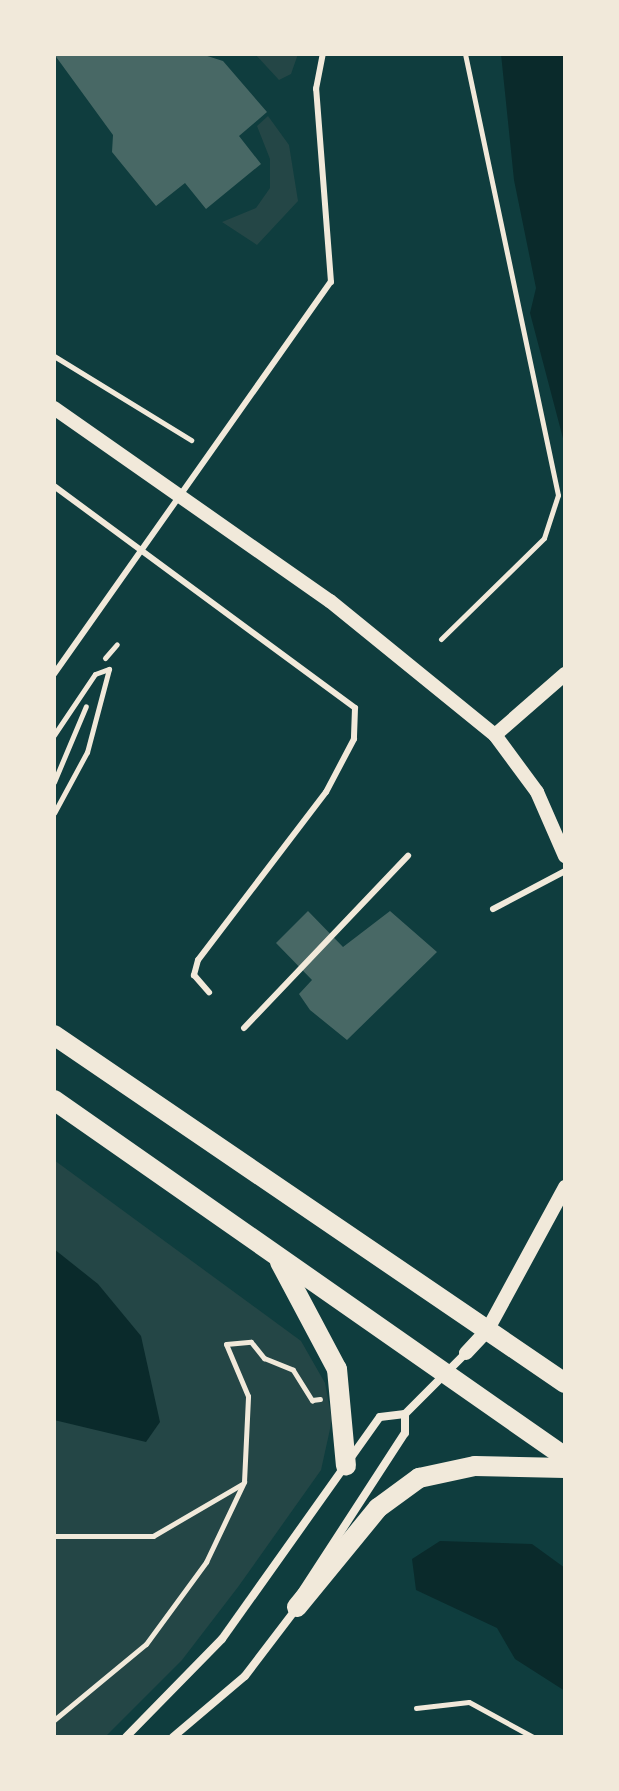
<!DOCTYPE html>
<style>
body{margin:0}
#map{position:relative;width:619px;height:1791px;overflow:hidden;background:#0f3d3e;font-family:"DejaVu Sans",sans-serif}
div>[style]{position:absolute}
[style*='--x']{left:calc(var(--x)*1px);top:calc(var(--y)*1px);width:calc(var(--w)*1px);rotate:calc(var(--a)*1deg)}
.green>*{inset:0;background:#244646}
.water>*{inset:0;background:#0a2a2b}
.building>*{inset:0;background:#486865}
.path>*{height:5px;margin:-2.5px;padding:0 2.5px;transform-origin:2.5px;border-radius:2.5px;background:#f1e9da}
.service>*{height:6px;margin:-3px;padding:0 3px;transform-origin:3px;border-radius:3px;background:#f1e9da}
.minor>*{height:8px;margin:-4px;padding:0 4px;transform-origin:4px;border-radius:4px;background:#f1e9da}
.tertiary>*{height:14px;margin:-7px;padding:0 7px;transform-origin:7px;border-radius:7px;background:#f1e9da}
.primary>*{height:20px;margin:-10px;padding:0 10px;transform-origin:10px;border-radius:10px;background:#f1e9da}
span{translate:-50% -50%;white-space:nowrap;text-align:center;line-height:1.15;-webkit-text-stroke:6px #f1e9da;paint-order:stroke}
.frame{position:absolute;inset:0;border:56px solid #f1e9da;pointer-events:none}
</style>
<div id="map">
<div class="green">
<i style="clip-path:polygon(255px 54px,298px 54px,291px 74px,279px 80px)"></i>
<i style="clip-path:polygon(268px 116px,289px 145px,298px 201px,257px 245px,222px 222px,256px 208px,270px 188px,270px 159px,257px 126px)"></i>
<i style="clip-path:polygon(54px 1160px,301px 1341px,325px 1383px,332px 1420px,321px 1470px,238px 1587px,182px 1660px,105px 1737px,54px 1737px)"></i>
</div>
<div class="water">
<i style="clip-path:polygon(501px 54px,565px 54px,565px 446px,530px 313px,536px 288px,514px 180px)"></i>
<i style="clip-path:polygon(54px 1249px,98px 1284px,141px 1336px,160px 1422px,146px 1442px,54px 1420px)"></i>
<i style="clip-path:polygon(440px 1541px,532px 1544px,565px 1568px,565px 1691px,515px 1659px,497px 1628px,416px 1590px,412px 1559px)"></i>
</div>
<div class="building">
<i style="clip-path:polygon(54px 54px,201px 54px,223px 61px,267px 112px,239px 136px,261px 164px,206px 209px,185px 183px,156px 206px,112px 152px,113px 135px)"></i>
<i style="clip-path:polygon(308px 911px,343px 947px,390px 911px,437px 952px,347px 1040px,310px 1010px,299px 994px,312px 980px,276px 943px)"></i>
</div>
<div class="path">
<i style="--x:54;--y:356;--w:161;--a:31.5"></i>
<i style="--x:441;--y:639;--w:144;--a:-44.4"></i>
<i style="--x:544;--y:538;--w:45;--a:-72"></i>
<i style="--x:558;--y:495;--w:451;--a:-101.9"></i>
<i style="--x:105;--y:658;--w:18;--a:-49"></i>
<i style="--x:54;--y:735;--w:73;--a:-56.1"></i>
<i style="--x:95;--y:674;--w:15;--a:-20"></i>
<i style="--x:109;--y:669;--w:86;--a:104.8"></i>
<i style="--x:87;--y:752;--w:69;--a:118.4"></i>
<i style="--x:54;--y:782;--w:82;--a:-67.2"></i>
<i style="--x:54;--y:1536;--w:99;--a:0"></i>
<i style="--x:153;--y:1536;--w:103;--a:-30.3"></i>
<i style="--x:416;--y:1708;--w:53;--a:-6.5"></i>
<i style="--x:469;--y:1702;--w:73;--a:28.7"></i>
<i style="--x:54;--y:1720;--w:119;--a:-39.6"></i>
<i style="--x:146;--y:1644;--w:102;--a:-53.8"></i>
<i style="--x:206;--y:1562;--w:89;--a:-64.6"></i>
<i style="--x:244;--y:1482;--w:86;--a:-87.3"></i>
<i style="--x:248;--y:1396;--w:56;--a:-112.9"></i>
<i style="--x:226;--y:1344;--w:25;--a:-5"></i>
<i style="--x:251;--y:1342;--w:21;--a:51"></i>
<i style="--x:264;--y:1358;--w:31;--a:22"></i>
<i style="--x:293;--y:1370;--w:36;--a:58"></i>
<i style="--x:312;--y:1400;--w:8;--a:-7"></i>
</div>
<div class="service">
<i style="--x:54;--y:486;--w:374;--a:36.4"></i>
<i style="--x:355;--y:708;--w:31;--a:92"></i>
<i style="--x:354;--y:739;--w:60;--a:117.8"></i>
<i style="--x:326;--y:792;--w:211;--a:127.3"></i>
<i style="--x:198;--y:960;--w:16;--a:105"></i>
<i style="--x:194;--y:975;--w:23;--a:49"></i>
<i style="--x:54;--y:674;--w:480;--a:-54.8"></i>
<i style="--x:331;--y:282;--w:194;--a:-94.4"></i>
<i style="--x:316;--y:89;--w:36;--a:-79"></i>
<i style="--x:493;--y:909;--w:81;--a:-27.8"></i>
<i style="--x:244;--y:1028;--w:238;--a:-46.4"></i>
</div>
<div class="minor">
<i style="--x:405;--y:1414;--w:86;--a:-45"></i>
<i style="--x:299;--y:1596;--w:194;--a:-57"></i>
<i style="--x:405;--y:1433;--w:19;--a:-90"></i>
<i style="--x:126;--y:1737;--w:137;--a:-45.6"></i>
<i style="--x:222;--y:1639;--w:272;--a:-54.6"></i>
<i style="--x:380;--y:1417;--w:25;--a:-7"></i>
<i style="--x:173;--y:1737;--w:94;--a:-40.3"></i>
<i style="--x:245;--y:1676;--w:84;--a:-52.7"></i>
</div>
<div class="tertiary">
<i style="--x:54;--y:408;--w:337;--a:35"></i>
<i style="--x:330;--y:601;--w:213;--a:39.1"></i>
<i style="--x:495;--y:735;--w:71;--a:53.6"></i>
<i style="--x:537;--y:792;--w:70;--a:66.4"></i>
<i style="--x:495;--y:735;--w:93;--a:-41.1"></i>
<i style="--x:466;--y:1353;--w:33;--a:-47"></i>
<i style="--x:488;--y:1329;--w:162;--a:-61.5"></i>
</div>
<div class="primary">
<i style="--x:54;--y:1035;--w:618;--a:34.26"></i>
<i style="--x:54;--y:1100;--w:623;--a:34.94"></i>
<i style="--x:280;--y:1262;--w:121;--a:62"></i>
<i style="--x:337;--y:1369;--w:97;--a:84.7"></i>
<i style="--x:297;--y:1607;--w:128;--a:-50.7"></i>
<i style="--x:378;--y:1508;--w:51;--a:-36.2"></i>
<i style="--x:419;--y:1478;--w:57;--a:-12.1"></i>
<i style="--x:475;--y:1466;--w:90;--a:1.3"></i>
</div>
<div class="frame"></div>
</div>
